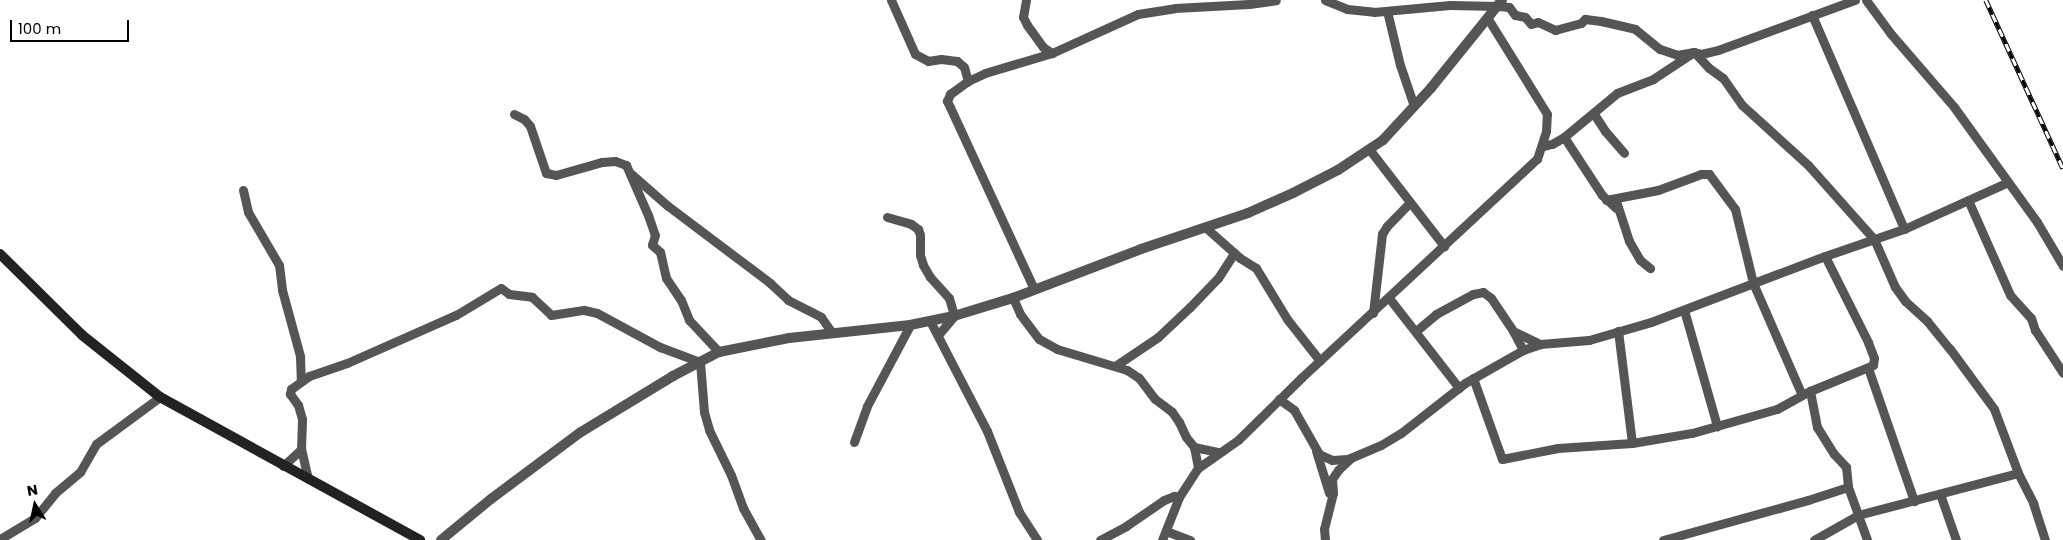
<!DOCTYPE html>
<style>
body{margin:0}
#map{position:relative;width:2063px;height:540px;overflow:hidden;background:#fff;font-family:Poppins,sans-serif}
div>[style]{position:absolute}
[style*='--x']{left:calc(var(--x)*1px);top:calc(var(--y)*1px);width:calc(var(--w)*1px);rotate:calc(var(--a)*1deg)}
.minor>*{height:9px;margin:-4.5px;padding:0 4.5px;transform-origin:4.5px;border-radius:4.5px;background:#555}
.tertiary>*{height:10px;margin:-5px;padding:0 5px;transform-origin:5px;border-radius:5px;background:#555}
.secondary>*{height:10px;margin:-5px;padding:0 5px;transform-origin:5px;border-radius:5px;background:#222}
.rail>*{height:4.5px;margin-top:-2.25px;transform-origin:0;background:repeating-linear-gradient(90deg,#fff 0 8px,#000 0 16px);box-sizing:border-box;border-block:1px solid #000}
span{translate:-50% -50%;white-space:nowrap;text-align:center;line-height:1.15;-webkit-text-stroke:5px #fff;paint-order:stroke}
.north{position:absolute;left:10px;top:480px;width:50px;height:50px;-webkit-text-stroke:4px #fff;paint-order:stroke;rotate:350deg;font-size:14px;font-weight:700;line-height:20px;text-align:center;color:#000}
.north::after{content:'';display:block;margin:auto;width:18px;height:22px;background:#000;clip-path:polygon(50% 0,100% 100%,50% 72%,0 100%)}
.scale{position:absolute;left:10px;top:20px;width:119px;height:22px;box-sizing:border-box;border:2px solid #000;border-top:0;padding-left:6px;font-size:15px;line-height:18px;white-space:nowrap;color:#000;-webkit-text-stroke:4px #fff;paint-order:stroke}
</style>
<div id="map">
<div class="minor">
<i style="--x:891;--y:0;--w:59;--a:66"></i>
<i style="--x:915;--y:54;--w:15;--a:28"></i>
<i style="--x:928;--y:61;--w:13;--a:-9"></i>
<i style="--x:941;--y:59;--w:16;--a:7"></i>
<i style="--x:957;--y:61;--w:9;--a:41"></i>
<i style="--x:964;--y:67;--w:15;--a:74"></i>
<i style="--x:1026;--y:0;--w:17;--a:100"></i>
<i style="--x:1023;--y:17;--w:9;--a:63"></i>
<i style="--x:1027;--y:25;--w:27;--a:54"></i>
<i style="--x:1043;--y:47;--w:11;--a:34"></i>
<i style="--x:1325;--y:0;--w:24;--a:22"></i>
<i style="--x:1347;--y:9;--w:27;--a:6"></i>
<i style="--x:1374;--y:12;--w:76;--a:-5.3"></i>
<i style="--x:1450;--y:5;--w:48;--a:1.2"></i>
<i style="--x:1498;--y:6;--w:11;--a:5"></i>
<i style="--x:1509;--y:7;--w:10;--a:53"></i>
<i style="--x:1515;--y:15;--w:10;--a:11"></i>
<i style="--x:1525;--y:17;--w:9;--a:49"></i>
<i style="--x:1531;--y:24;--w:7;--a:-16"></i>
<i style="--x:1538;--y:22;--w:19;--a:25"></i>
<i style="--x:1555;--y:30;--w:27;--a:-15"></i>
<i style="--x:1581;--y:23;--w:6;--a:-45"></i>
<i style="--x:1585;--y:19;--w:16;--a:7"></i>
<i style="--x:1601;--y:21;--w:35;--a:13"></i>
<i style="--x:1635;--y:29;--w:32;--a:39"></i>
<i style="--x:1660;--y:49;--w:18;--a:19"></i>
<i style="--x:1677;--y:55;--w:17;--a:-10"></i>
<i style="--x:1694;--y:52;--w:22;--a:47"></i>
<i style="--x:1709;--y:68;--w:17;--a:36"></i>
<i style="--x:1723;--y:78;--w:33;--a:55"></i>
<i style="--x:1742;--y:105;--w:89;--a:42.3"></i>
<i style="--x:1808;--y:165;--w:99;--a:48.3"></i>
<i style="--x:1874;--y:239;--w:52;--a:66.4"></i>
<i style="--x:1895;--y:287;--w:17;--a:54"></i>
<i style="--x:1905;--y:301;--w:30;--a:42"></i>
<i style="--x:1927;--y:321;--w:36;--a:51"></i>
<i style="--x:1950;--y:349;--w:74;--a:53.7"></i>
<i style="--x:1994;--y:409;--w:68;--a:69.4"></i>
<i style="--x:2018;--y:473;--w:34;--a:63"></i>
<i style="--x:2033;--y:503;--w:39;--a:72"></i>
<i style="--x:1866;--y:0;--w:42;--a:53.7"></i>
<i style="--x:1891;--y:34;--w:96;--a:49.2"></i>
<i style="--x:1954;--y:107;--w:142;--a:54.2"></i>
<i style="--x:2037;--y:222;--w:51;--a:59.4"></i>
<i style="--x:1387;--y:11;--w:56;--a:76.5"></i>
<i style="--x:1400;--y:65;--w:43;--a:71.1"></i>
<i style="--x:1812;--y:15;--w:233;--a:66.7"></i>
<i style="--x:514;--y:114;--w:11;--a:27"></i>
<i style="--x:524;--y:119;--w:9;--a:49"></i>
<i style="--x:530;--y:126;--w:50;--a:71.2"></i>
<i style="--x:546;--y:173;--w:10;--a:11"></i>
<i style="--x:556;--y:175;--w:48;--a:-15.8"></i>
<i style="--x:602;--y:162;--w:13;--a:-4"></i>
<i style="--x:615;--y:161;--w:12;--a:20"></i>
<i style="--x:626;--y:165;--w:55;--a:66.3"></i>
<i style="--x:648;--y:215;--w:21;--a:71"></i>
<i style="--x:655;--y:235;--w:10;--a:107"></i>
<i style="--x:652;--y:245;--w:11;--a:41"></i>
<i style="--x:660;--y:252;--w:27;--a:77"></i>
<i style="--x:666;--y:278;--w:27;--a:56"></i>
<i style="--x:681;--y:300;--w:22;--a:68"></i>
<i style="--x:689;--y:320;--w:44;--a:46.8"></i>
<i style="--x:1594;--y:114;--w:20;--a:57"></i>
<i style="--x:1605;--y:131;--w:29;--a:49"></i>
<i style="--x:1564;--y:137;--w:69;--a:56.8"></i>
<i style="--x:1602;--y:195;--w:19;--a:43"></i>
<i style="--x:1543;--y:146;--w:9;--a:-13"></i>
<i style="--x:1552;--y:144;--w:14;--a:-30"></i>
<i style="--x:1564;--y:137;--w:69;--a:-39.7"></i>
<i style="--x:1617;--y:93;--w:39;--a:-21"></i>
<i style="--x:1653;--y:79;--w:49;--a:-33.4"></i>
<i style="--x:1694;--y:52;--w:7;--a:16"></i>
<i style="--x:1701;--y:54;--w:17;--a:-13"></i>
<i style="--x:1718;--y:50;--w:146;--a:-20.1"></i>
<i style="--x:1369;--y:149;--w:123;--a:52.3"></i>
<i style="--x:630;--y:173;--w:50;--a:41"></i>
<i style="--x:668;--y:206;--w:128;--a:37"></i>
<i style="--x:770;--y:283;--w:25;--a:43"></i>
<i style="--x:788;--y:300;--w:37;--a:27"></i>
<i style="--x:821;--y:317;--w:19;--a:55"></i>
<i style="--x:243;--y:190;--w:23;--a:77"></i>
<i style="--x:248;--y:212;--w:61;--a:59.7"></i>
<i style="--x:279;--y:265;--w:25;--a:83"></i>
<i style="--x:282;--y:290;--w:68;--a:74.7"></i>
<i style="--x:300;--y:356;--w:24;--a:88"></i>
<i style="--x:1606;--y:200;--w:53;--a:-10.9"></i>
<i style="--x:1658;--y:190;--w:46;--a:-20.4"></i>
<i style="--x:1701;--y:174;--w:8;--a:0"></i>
<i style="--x:1709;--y:174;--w:44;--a:53.4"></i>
<i style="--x:1735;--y:209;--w:76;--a:76.3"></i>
<i style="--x:1753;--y:283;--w:122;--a:66.4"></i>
<i style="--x:1968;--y:200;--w:104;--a:66.1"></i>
<i style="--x:2010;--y:295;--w:31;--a:48"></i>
<i style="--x:2031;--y:318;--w:13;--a:72"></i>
<i style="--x:2035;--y:330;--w:51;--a:56.9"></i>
<i style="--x:1617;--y:204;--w:39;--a:72"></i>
<i style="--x:1629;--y:241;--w:22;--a:60"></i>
<i style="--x:1640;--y:260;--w:13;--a:39"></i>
<i style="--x:887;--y:217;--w:25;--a:16"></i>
<i style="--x:911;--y:224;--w:9;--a:36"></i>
<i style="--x:918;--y:229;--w:6;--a:72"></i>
<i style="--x:920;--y:235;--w:20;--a:90"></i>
<i style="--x:920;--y:255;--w:10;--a:73"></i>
<i style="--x:923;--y:265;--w:14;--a:60"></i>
<i style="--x:930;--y:277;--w:28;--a:48"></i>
<i style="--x:949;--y:298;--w:19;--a:74"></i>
<i style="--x:954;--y:316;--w:25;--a:130"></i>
<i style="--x:1205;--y:227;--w:47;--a:41.5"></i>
<i style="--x:1240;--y:258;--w:19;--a:32"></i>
<i style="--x:1256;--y:268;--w:60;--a:58.7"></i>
<i style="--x:1287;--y:319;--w:53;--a:51.8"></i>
<i style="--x:1034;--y:289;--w:200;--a:-114.8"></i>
<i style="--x:950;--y:107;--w:7;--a:-117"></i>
<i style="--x:947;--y:101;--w:8;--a:-67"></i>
<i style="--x:950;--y:94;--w:22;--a:-36"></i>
<i style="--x:968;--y:81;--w:19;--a:-25"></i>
<i style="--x:985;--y:73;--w:70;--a:-16.6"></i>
<i style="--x:1052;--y:53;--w:94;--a:-24.4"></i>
<i style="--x:1138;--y:14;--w:37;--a:-9"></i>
<i style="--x:1175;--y:8;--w:74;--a:-3.1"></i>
<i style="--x:1249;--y:4;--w:27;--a:-8"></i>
<i style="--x:1013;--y:298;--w:17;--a:66"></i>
<i style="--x:1020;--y:314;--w:31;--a:53"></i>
<i style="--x:1039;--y:339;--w:21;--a:29"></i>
<i style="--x:1057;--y:349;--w:73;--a:16.7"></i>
<i style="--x:1127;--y:370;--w:14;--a:34"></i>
<i style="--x:1139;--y:378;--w:26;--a:53"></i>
<i style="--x:1155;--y:399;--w:21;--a:37"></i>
<i style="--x:1172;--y:412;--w:12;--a:55"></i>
<i style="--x:1179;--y:422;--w:17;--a:65"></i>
<i style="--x:1186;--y:437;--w:13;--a:51"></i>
<i style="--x:1194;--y:447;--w:21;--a:79"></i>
<i style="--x:1389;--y:298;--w:114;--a:52.1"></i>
<i style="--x:1684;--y:310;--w:121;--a:74.1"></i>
<i style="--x:1373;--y:313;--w:80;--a:-83.5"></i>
<i style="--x:1382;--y:234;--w:9;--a:-58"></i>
<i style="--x:1387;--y:226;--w:33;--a:-46"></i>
<i style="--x:930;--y:321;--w:124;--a:62.6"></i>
<i style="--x:987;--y:431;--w:87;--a:68.4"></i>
<i style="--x:1019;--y:512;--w:33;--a:57"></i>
<i style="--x:1416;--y:331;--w:26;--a:-40"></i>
<i style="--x:1436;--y:314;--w:42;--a:-28.4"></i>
<i style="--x:1473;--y:294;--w:10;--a:-11"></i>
<i style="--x:1483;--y:292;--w:10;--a:37"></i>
<i style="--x:1491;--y:298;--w:40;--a:56"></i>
<i style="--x:1513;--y:331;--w:21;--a:62"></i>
<i style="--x:1513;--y:331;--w:30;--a:26"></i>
<i style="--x:1115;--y:366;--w:52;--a:-34"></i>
<i style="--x:1158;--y:337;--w:44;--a:-43.2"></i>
<i style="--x:1190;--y:307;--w:40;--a:-46"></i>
<i style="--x:1218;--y:278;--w:30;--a:-57"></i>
<i style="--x:1868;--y:368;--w:141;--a:70.9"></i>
<i style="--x:1473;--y:378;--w:86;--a:70.3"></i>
<i style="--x:1502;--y:459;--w:57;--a:-11.1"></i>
<i style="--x:1558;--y:448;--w:74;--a:-3.9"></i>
<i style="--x:1632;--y:443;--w:113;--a:-97.1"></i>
<i style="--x:1810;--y:391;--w:37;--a:79"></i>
<i style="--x:1817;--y:427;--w:32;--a:58"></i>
<i style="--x:1834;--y:454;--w:18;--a:47"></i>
<i style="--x:1846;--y:467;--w:20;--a:84"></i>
<i style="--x:1848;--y:487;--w:30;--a:70"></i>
<i style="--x:1858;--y:515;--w:165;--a:-14.7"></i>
<i style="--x:1279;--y:399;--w:19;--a:36"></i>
<i style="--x:1294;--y:410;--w:51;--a:60.4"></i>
<i style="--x:1319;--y:454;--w:14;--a:25"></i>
<i style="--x:1332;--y:460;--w:16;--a:-4"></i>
<i style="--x:1348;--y:459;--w:36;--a:-23"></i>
<i style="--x:1381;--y:445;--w:23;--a:-31"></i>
<i style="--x:1401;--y:433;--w:81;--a:-38"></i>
<i style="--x:1465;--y:383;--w:67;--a:-29.6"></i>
<i style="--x:1523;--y:350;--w:18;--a:-19"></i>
<i style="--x:1540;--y:344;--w:49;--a:-4.7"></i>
<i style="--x:1589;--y:340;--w:65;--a:-16.2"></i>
<i style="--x:1651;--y:322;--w:186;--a:-20.8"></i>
<i style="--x:1825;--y:256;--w:83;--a:-18.9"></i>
<i style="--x:1904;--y:229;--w:114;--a:-24.3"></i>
<i style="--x:854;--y:442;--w:38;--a:-70"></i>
<i style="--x:867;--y:406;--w:92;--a:-62"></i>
<i style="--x:1632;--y:443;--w:61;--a:-9.5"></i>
<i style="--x:1692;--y:433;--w:88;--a:-15.8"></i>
<i style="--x:1777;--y:409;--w:38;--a:-29"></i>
<i style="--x:1810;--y:391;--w:68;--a:-22.4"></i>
<i style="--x:1873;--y:365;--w:7;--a:-82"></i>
<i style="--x:1874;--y:358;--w:17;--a:-111"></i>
<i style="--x:1868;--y:342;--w:96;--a:-116.6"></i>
<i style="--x:1194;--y:447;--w:25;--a:12"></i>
<i style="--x:1316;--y:451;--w:44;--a:72.8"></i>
<i style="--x:283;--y:466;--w:25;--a:-43"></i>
<i style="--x:308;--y:479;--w:31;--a:-103"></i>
<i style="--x:301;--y:449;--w:30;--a:-88"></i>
<i style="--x:302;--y:419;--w:15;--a:-106"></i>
<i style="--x:298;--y:405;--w:14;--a:-126"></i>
<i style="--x:290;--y:394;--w:5;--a:-79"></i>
<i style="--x:291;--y:389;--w:22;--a:-36"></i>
<i style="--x:309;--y:376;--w:40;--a:-18.9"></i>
<i style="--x:347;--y:363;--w:119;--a:-23.8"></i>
<i style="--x:456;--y:315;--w:52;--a:-31"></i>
<i style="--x:501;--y:288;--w:10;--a:37"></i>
<i style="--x:509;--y:294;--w:23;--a:7"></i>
<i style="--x:532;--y:297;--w:26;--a:43"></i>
<i style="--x:551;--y:315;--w:33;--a:-9"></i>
<i style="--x:584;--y:310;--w:13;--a:13"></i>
<i style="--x:597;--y:313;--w:72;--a:28.4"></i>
<i style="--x:660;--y:347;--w:43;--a:20.6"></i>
<i style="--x:700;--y:362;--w:50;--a:85.4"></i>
<i style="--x:704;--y:412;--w:19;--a:74"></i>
<i style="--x:709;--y:430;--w:50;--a:63.9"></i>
<i style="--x:731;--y:475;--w:35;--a:70"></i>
<i style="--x:743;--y:508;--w:37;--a:61"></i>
<i style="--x:1940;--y:494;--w:49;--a:70.8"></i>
<i style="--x:1166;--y:531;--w:26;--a:21"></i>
<i style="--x:0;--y:539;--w:41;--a:-31"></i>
<i style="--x:35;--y:518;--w:32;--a:-51"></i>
<i style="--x:55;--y:493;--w:33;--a:-40"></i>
<i style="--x:80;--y:472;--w:32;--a:-60"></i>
<i style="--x:96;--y:444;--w:79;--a:-36.3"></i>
<i style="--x:1100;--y:540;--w:30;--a:-28"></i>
<i style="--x:1126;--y:526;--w:46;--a:-34.4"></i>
<i style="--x:1164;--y:500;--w:11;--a:-22"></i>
<i style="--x:1174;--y:496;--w:5;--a:11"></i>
<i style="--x:1162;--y:540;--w:46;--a:-68.4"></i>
<i style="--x:1179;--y:497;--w:35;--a:-57"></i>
<i style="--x:1198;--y:468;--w:49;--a:-35"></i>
<i style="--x:1238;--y:440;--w:88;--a:-44.5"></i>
<i style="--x:1301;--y:378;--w:322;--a:-42.9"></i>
<i style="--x:1537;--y:159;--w:29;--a:-72"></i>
<i style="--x:1546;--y:131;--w:17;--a:-87"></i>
<i style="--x:1547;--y:114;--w:112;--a:-121.8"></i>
<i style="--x:1325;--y:540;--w:11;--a:-95"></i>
<i style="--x:1324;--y:529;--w:37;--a:-76"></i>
<i style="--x:1333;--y:493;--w:14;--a:-94"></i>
<i style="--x:1332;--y:479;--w:11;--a:-56"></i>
<i style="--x:1338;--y:470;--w:18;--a:-43"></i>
<i style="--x:1663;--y:540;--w:150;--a:-15.4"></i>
<i style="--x:1808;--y:500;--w:42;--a:-18"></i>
<i style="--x:1814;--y:540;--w:51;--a:-29.6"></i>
<i style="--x:1858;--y:515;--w:27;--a:70"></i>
</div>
<div class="tertiary">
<i style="--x:441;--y:540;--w:65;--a:-39.4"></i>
<i style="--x:491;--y:499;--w:112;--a:-36.7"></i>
<i style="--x:581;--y:432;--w:108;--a:-31.3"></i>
<i style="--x:673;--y:376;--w:52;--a:-27.6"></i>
<i style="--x:719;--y:352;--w:71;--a:-11.3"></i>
<i style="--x:789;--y:338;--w:122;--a:-6.1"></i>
<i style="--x:910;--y:325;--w:45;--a:-11.6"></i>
<i style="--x:954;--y:316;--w:62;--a:-17"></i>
<i style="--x:1013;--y:298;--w:137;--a:-20.9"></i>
<i style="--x:1141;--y:249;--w:113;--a:-18.6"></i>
<i style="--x:1248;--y:213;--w:49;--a:-24"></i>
<i style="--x:1293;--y:193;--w:51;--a:-27.1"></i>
<i style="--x:1338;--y:170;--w:54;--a:-33.7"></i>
<i style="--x:1383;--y:140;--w:71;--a:-47.3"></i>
<i style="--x:1431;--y:88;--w:113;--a:-51.1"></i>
</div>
<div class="secondary">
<i style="--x:0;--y:254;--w:115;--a:44.6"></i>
<i style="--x:82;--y:335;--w:100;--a:38.5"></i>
<i style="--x:160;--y:397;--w:297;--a:28.8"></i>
</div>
<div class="rail">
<i style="--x:1986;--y:0;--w:185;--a:65.4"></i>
</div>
<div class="north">N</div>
<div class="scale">100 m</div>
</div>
